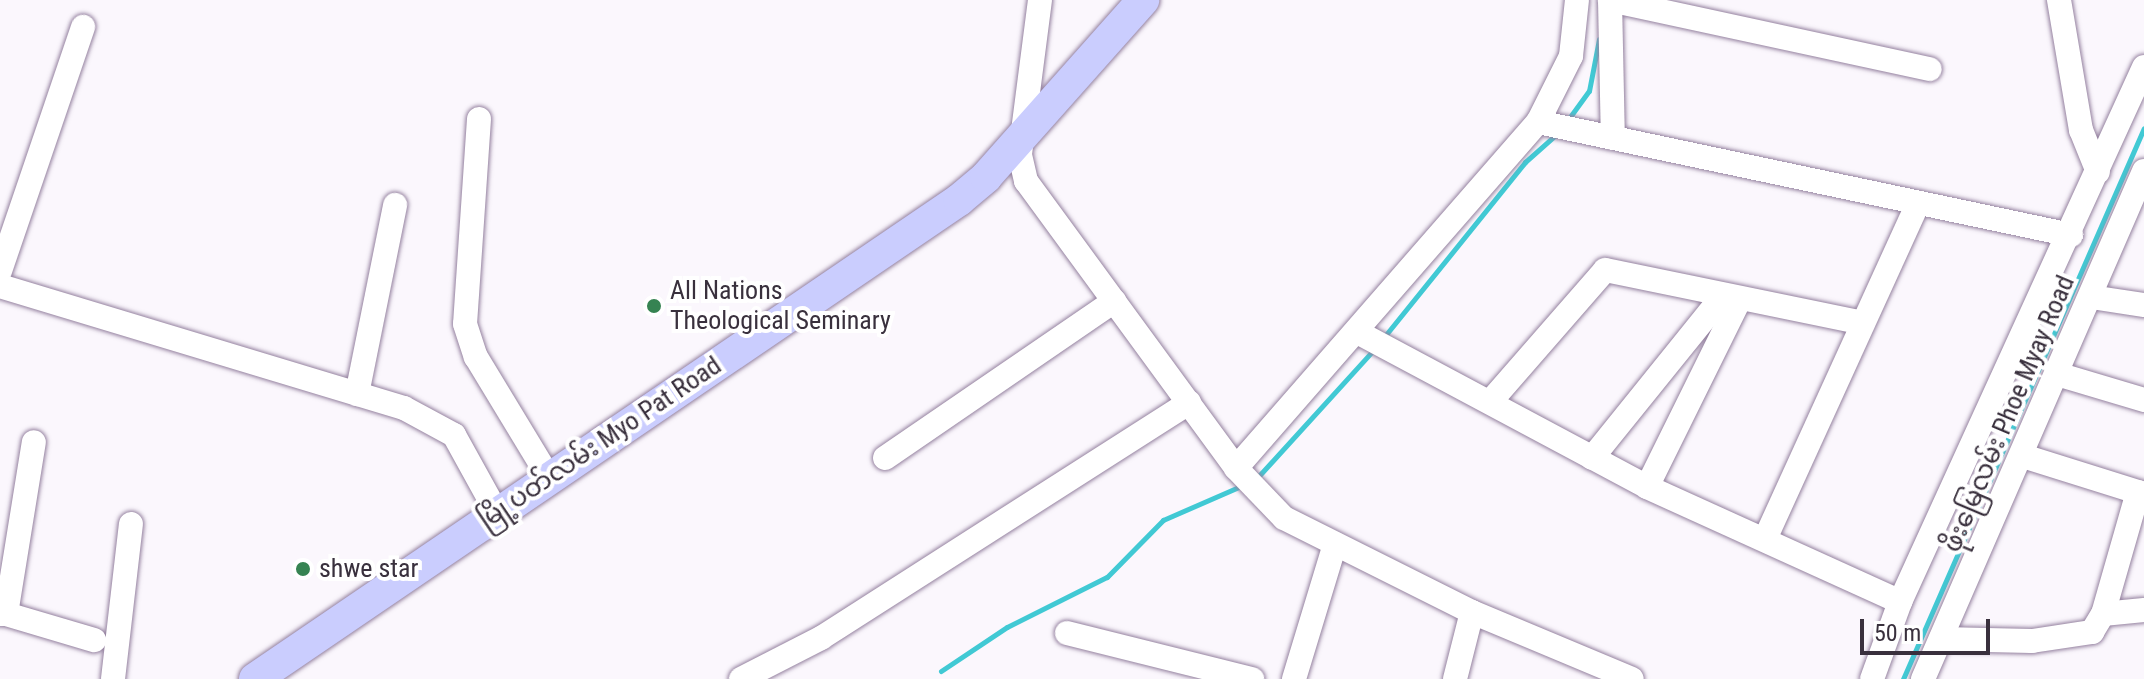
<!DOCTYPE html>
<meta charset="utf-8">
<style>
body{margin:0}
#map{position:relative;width:2144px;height:679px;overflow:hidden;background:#fbf7fd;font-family:"Roboto Condensed","Noto Sans Myanmar",sans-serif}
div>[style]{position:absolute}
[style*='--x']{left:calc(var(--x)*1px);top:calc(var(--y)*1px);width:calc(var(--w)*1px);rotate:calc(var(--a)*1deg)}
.stream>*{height:5px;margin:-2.5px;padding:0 2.5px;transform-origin:2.5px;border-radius:2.5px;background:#41c9d4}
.roads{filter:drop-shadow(0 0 2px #94819f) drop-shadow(0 0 2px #94819f)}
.minor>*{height:24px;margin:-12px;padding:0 12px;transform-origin:12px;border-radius:12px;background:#fff}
.major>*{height:32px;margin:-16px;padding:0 16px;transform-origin:16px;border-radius:16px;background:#cacdfe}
.dots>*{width:22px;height:22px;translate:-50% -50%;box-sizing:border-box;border:4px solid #fff;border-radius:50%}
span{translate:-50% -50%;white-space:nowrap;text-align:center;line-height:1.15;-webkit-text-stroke:8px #fff;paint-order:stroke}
.poi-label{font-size:26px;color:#39303d}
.left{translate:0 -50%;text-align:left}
.street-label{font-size:26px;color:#39303d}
.scale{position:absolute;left:1860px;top:619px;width:130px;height:36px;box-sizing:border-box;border:4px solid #39303d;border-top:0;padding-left:10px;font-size:24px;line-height:28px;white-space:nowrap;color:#39303d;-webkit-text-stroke:6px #fff;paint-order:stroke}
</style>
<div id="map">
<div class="stream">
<i style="--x:1567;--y:121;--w:37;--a:-54"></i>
<i style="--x:1589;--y:91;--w:53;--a:-79.1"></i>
<i style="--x:1384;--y:337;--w:225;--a:-51.1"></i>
<i style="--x:1525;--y:162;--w:45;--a:-41.4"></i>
<i style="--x:1256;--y:479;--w:177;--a:-47.7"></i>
<i style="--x:941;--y:671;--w:79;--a:-33.7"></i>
<i style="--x:1007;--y:627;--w:112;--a:-26.6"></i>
<i style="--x:1107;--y:577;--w:80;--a:-45.5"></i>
<i style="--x:1163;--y:520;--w:87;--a:-23.6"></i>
<i style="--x:1903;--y:679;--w:601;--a:-66.38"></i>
</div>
<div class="roads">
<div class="minor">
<i style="--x:1040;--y:0;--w:156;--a:97.4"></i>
<i style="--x:1020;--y:155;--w:27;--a:77"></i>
<i style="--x:1026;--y:181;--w:356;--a:53.8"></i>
<i style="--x:1236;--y:468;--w:69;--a:46.2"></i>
<i style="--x:1284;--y:518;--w:210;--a:26.6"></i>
<i style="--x:1472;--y:612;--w:173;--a:22.7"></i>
<i style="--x:1610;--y:0;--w:327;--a:12.2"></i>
<i style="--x:1610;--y:0;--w:138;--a:88.8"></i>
<i style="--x:2059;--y:0;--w:132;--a:80.4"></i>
<i style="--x:2081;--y:130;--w:45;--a:68"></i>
<i style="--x:479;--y:119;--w:205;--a:93.9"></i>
<i style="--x:465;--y:324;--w:35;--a:72"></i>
<i style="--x:476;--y:357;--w:143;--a:58.8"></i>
<i style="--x:1538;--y:122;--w:545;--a:11.97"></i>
<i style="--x:0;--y:271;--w:258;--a:-71.2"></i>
<i style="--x:0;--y:286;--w:422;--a:16.8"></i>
<i style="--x:404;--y:408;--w:57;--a:28.4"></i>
<i style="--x:454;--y:435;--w:89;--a:61.1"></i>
<i style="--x:2091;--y:297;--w:54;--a:8.6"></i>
<i style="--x:1359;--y:333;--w:327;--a:28.1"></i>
<i style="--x:1647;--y:487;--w:278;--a:24.4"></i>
<i style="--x:2057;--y:374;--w:91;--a:16.6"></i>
<i style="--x:357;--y:394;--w:193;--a:-78.6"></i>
<i style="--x:1490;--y:402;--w:175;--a:-48.9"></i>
<i style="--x:1605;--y:270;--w:263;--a:11.6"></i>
<i style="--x:2023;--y:456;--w:127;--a:17.4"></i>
<i style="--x:885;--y:458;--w:278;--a:-34.4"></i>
<i style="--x:1592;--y:458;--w:207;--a:-51.1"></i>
<i style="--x:1236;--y:468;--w:459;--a:-48.9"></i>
<i style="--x:1538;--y:122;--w:74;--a:-63.4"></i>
<i style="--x:1571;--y:56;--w:56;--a:-83.9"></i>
<i style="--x:1647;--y:487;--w:208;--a:-63.7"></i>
<i style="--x:1765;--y:539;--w:369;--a:-65.5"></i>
<i style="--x:0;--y:614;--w:6;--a:0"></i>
<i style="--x:6;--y:614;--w:174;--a:-80.8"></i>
<i style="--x:6;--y:614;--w:92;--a:16.5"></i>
<i style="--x:2103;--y:614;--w:127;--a:-74"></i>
<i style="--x:1067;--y:633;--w:191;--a:14"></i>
<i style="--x:1941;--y:639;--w:91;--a:1.3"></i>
<i style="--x:2032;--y:641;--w:61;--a:-8.5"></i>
<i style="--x:2092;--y:632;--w:21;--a:-59"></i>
<i style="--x:2103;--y:614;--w:41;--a:-5.6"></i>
<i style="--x:113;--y:679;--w:156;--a:-83.4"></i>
<i style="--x:741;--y:679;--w:90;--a:-27.1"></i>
<i style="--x:821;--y:638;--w:437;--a:-32.6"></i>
<i style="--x:1294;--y:679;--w:141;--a:-73.1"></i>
<i style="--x:1455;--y:679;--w:69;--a:-75.8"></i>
<i style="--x:1872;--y:679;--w:82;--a:-70"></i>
<i style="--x:1900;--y:602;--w:588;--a:-65.48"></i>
<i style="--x:1923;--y:679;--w:554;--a:-66.49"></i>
</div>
<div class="major">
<i style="--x:255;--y:679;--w:852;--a:-34.23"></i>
<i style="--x:959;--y:200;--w:35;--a:-40"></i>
<i style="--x:986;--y:177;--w:237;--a:-48.4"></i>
</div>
</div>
<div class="dots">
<i style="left:654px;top:306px;background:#368352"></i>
<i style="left:303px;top:569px;background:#368352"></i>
</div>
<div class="poi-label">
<span class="left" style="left:670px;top:306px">All Nations<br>Theological Seminary</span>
<span class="left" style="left:319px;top:569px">shwe star</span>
</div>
<div class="street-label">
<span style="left:2009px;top:414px;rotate:-67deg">ဖိုးမြေလမ်း Phoe Myay Road</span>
<span style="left:600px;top:443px;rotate:-34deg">မြို့ပတ်လမ်း Myo Pat Road</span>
</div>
<div class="scale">50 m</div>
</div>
